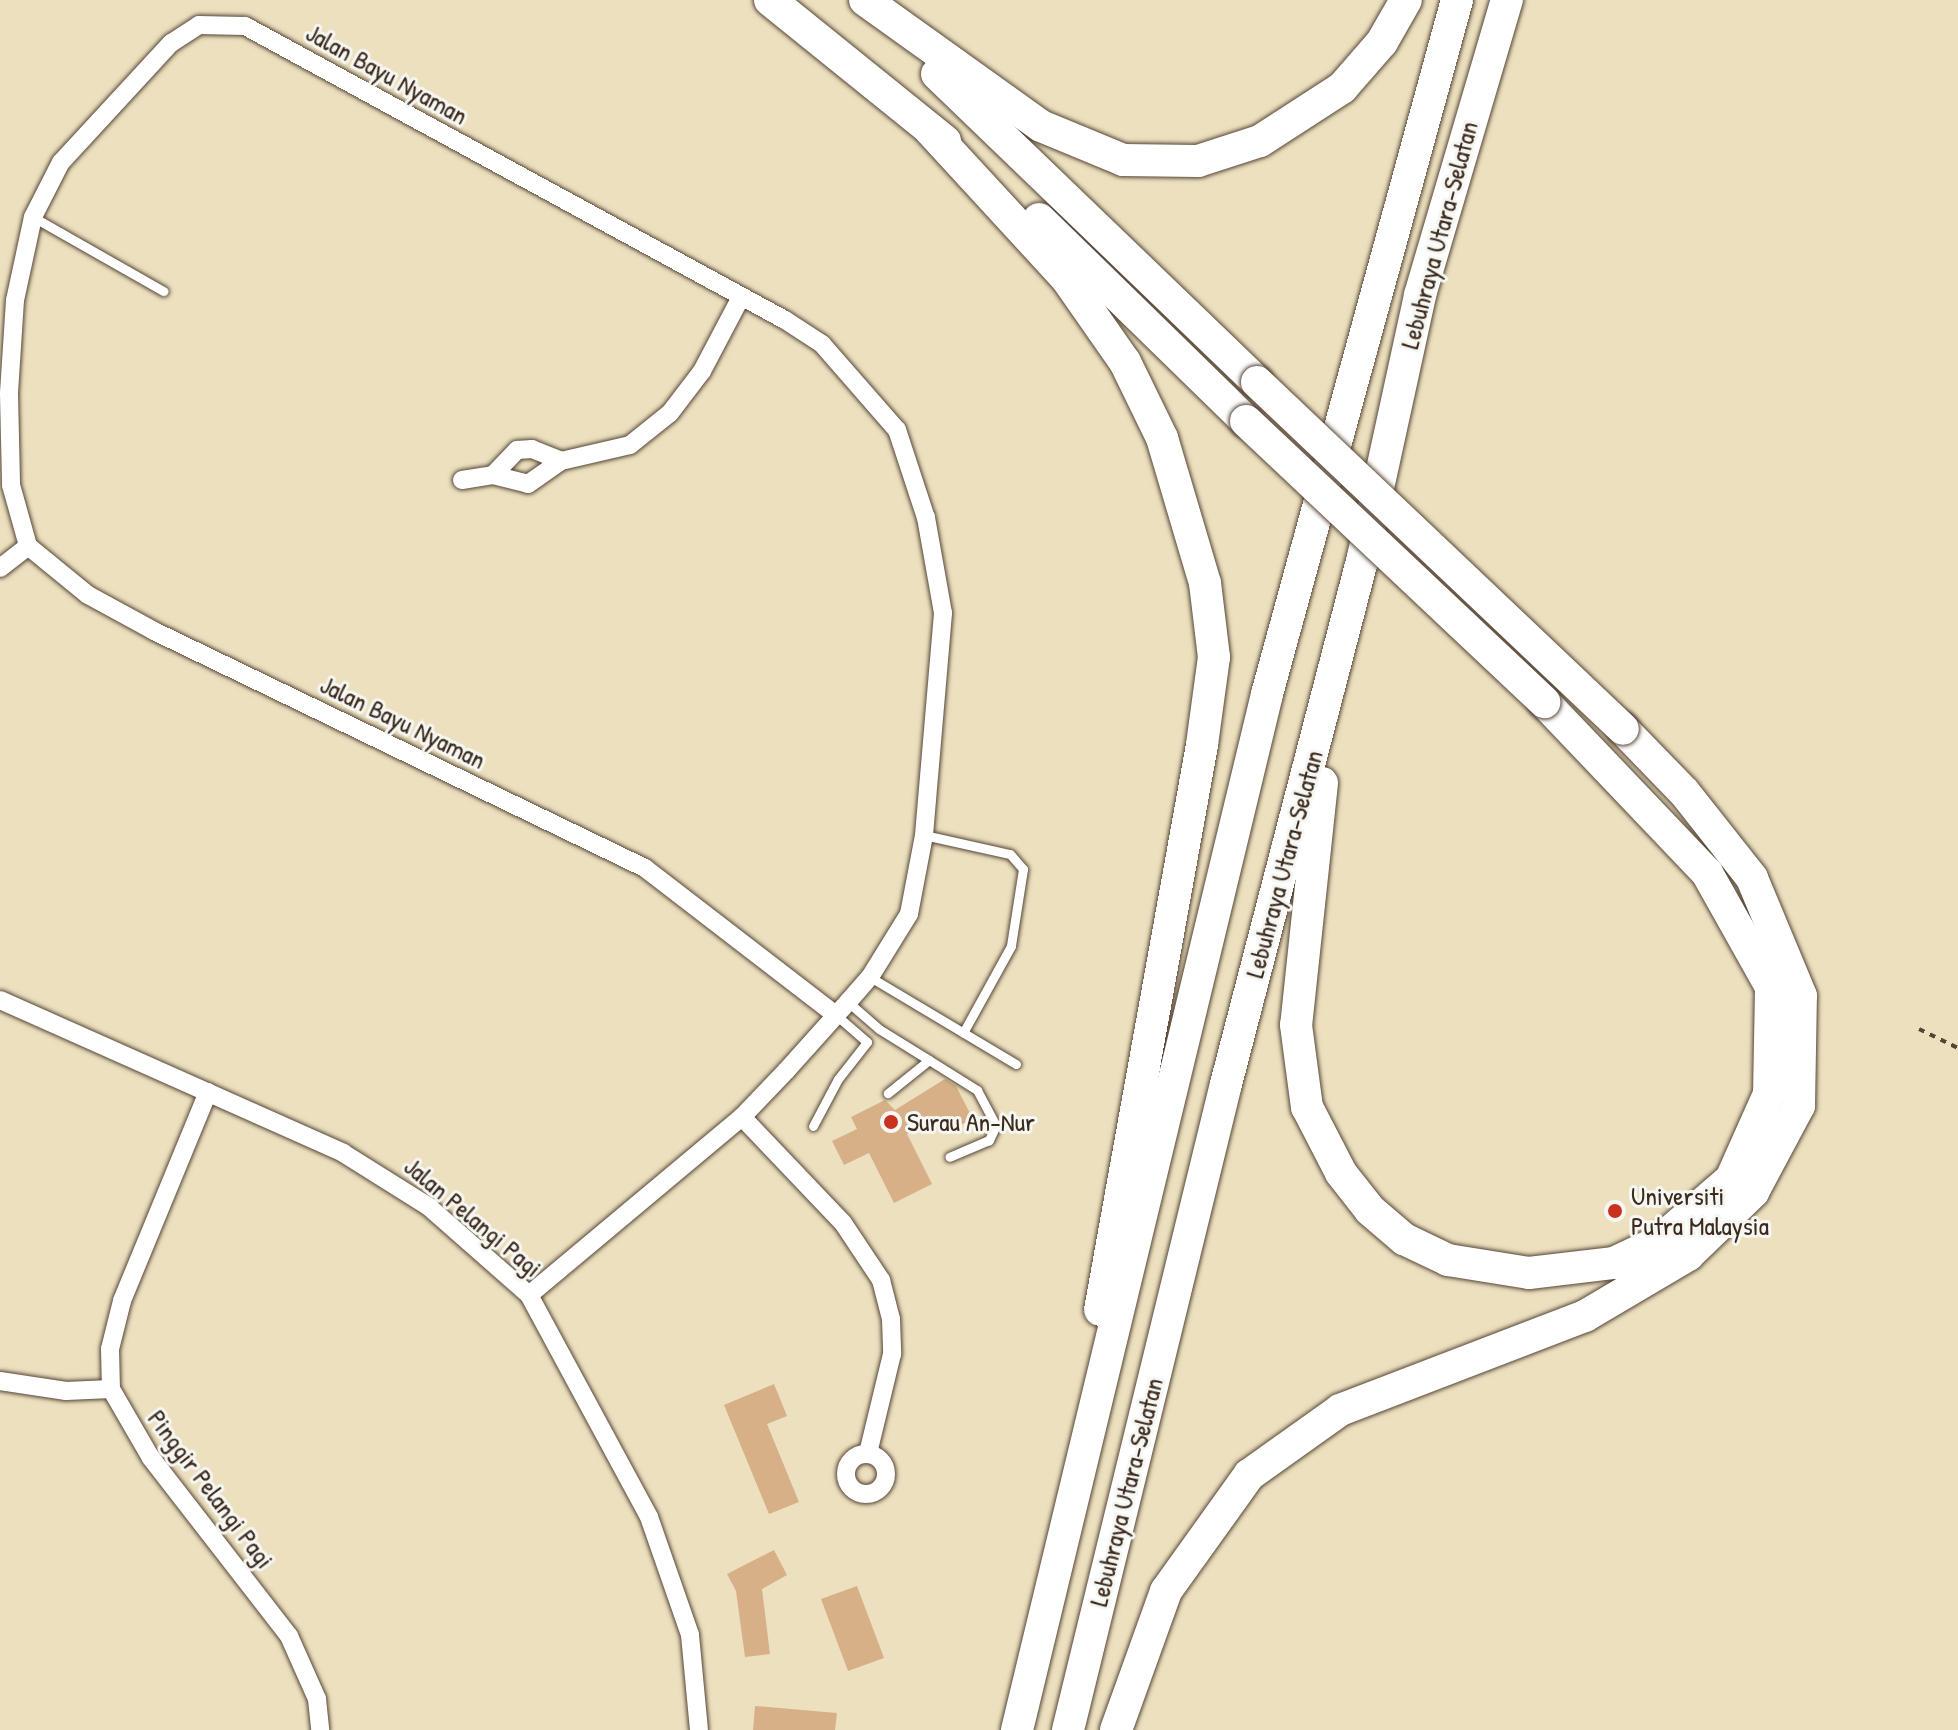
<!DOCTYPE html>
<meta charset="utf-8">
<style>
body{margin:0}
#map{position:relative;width:1958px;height:1730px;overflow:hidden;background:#ece0bf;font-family:"Patrick Hand",sans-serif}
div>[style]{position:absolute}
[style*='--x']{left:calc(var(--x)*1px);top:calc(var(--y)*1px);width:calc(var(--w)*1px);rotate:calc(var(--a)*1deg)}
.building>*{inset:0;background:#d7b088}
.path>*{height:4px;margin-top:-2px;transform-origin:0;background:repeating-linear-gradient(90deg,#564536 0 6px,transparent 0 12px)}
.roads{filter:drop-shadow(0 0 2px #564536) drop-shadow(0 0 2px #564536)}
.lane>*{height:9px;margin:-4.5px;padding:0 4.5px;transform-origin:4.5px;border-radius:4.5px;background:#fff}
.street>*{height:18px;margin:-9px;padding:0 9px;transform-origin:9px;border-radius:9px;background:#fff}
.street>.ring{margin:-9px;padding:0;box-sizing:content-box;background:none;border:18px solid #fff;border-radius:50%}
.highway>*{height:32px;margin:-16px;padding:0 16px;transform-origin:16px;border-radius:16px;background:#fff}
.bridges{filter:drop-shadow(0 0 2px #564536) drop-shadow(0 0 2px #564536)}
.highway-bridge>*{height:32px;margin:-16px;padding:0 16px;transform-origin:16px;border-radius:16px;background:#fff}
.dots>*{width:22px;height:22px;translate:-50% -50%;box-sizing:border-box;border:4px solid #f6f6f2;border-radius:50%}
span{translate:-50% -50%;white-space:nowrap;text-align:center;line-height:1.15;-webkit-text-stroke:6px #f6f6f2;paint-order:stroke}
.street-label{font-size:26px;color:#3b2a1e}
.poi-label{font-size:26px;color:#3b2a1e}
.left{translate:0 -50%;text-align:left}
</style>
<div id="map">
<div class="building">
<i style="clip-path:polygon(945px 1079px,956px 1086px,973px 1119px,944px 1133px,937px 1119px,907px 1134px,932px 1184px,894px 1203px,869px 1153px,844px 1165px,832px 1141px,857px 1129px,851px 1117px,885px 1100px,895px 1110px)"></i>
<i style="clip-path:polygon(774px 1384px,787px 1416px,767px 1424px,799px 1502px,769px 1514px,724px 1405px)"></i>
<i style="clip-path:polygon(774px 1550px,787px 1575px,762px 1589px,770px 1654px,745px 1657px,736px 1591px,727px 1574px)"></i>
<i style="clip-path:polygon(857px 1586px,884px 1658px,848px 1671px,821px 1599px)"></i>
<i style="clip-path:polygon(755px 1706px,837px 1713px,835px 1730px,753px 1730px)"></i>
</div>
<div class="path">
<i style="--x:1919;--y:1029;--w:43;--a:26"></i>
</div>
<div class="roads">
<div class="lane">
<i style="--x:33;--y:217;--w:150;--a:29.6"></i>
<i style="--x:924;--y:835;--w:88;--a:12.5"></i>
<i style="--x:1010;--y:854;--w:20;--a:49"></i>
<i style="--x:1023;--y:869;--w:78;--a:98.9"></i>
<i style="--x:1011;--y:946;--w:99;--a:118.9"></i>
<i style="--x:870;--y:977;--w:170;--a:30.8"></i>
<i style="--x:848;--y:1002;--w:41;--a:41.1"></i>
<i style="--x:879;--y:1029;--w:59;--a:31.8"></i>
<i style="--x:929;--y:1060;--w:53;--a:141.2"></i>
<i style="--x:929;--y:1060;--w:57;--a:32"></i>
<i style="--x:977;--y:1090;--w:40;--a:62"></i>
<i style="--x:996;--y:1125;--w:17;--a:115"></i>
<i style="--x:989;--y:1140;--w:43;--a:157"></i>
<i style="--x:813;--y:1126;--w:53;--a:-62"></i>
<i style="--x:838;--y:1079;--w:47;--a:-51.9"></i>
<i style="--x:867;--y:1042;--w:41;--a:-138.9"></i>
</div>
<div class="street">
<i style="--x:493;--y:475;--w:35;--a:-46"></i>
<i style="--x:517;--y:450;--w:15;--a:-4"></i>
<i style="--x:532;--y:449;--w:31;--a:22"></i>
<i style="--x:561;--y:461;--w:71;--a:-13.1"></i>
<i style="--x:630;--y:445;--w:51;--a:-38.7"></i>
<i style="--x:670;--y:413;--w:53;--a:-52.7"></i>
<i style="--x:702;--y:371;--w:81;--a:-62.2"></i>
<i style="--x:462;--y:480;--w:31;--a:-9"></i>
<i style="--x:493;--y:475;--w:36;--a:14"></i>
<i style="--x:528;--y:484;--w:40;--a:-34.9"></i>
<i style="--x:0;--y:568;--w:36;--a:-38"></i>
<i style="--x:0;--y:1000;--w:376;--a:24"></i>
<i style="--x:343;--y:1153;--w:102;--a:32.1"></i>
<i style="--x:429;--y:1207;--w:133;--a:41.3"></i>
<i style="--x:529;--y:1295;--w:252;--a:61.6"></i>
<i style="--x:649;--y:1517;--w:125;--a:70.8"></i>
<i style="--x:690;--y:1635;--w:95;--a:84.6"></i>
<i style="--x:208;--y:1092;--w:226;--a:112.4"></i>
<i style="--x:122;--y:1301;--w:49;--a:104"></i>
<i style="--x:110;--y:1349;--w:40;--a:88.6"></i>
<i style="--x:111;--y:1389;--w:80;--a:59.9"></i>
<i style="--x:151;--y:1458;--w:225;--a:52.2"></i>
<i style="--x:289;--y:1636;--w:69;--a:66"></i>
<i style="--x:317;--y:1699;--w:31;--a:84"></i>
<i style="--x:742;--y:1117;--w:146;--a:46.4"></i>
<i style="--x:843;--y:1223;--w:69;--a:56.3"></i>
<i style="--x:881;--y:1280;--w:40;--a:75.6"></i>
<i style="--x:891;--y:1319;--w:35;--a:88"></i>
<i style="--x:892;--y:1354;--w:102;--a:103.6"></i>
<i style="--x:529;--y:1295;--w:278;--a:-39.9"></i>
<i style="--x:742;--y:1117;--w:64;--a:-46.3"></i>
<i style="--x:786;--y:1071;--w:93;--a:-48.1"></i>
<i style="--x:848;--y:1002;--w:33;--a:-49"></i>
<i style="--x:870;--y:977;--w:74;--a:-58.2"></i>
<i style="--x:909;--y:914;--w:80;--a:-79.2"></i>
<i style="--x:924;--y:835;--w:223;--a:-85.1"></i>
<i style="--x:943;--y:613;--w:97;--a:-100.1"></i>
<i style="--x:926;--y:518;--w:93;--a:-108.2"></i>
<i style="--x:897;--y:430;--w:114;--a:-131.1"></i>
<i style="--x:822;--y:344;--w:44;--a:-147"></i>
<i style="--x:785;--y:320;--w:615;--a:-151.43"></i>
<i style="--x:245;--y:26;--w:46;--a:-178.8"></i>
<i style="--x:199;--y:25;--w:33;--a:147"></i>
<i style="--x:171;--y:43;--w:162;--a:132.7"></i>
<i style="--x:61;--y:162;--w:62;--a:117"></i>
<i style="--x:33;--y:217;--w:85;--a:102.2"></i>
<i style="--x:15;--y:300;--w:94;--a:93.7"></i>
<i style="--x:9;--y:394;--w:91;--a:88.7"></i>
<i style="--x:11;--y:485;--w:63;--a:74.4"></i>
<i style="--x:28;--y:546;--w:77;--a:39.2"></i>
<i style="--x:88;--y:595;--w:75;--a:28.6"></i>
<i style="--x:154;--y:631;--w:545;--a:25.77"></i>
<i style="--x:645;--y:868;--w:241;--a:37.6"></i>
<i style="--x:0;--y:1381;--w:67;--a:8.6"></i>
<i style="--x:66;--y:1391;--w:45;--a:-2.5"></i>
<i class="ring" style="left:846px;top:1454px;width:22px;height:22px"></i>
</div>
<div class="highway">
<i style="--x:770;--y:0;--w:225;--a:38.9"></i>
<i style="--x:865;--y:0;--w:216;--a:35.6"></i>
<i style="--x:1041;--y:126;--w:89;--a:22.5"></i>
<i style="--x:1123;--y:160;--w:75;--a:0.8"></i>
<i style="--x:1198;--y:161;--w:65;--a:-17.9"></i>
<i style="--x:1260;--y:141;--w:98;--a:-32.9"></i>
<i style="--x:1342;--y:88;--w:61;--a:-49"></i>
<i style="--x:1382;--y:42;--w:48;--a:-60.3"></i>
<i style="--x:937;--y:74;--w:444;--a:43.9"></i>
<i style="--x:930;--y:130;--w:202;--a:47.4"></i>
<i style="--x:1067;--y:279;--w:101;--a:55.1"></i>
<i style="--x:1125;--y:362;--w:85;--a:64"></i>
<i style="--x:1162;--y:438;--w:151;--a:73.5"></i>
<i style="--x:1205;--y:583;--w:75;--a:83.1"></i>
<i style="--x:1214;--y:657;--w:89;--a:97.8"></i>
<i style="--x:1202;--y:745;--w:574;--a:100.23"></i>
<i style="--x:1039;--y:219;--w:289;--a:44.3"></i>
<i style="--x:1322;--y:783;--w:243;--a:96.1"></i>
<i style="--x:1296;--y:1025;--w:83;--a:82.4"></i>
<i style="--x:1307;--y:1107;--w:74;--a:62.7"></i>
<i style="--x:1341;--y:1173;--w:47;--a:51.9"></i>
<i style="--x:1370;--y:1210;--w:45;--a:40.5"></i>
<i style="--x:1404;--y:1239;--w:49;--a:25.5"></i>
<i style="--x:1448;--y:1260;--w:82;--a:9.1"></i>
<i style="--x:1529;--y:1273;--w:86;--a:-6.7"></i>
<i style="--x:1614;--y:1263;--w:49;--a:-25.5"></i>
<i style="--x:1658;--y:1242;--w:96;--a:-40.8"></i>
<i style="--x:1731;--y:1179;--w:93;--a:-65.9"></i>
<i style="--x:1769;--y:1094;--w:107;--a:-88.9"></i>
<i style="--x:1771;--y:987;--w:131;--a:-119.3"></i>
<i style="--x:1707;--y:873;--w:236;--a:-133.6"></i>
<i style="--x:1017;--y:1730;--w:1066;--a:-76.43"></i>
<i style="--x:1267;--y:694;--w:720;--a:-74.69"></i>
<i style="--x:1068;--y:1730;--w:665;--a:-76.26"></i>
<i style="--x:1226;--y:1084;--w:545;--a:-75.43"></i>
<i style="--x:1363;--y:557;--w:268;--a:-77.7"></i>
<i style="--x:1420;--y:295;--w:308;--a:-73.6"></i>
<i style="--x:1116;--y:1730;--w:148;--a:-70.2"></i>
<i style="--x:1166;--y:1591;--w:143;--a:-54.4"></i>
<i style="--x:1249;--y:1475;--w:112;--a:-35.5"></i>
<i style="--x:1340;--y:1410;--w:262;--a:-21"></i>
<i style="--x:1585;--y:1316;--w:120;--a:-30.6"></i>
<i style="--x:1688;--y:1255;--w:91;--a:-44.1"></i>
<i style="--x:1753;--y:1192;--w:98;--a:-61.9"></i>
<i style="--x:1799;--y:1106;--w:110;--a:-89"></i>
<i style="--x:1801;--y:996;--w:128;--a:-112.6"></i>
<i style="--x:1752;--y:878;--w:110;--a:-128.3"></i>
<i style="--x:1684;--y:792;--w:88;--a:-134.1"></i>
</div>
</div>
<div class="bridges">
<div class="highway-bridge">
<i style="--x:1257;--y:382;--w:504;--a:43.47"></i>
<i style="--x:1246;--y:421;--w:410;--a:43.3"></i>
</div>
</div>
<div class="dots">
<i style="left:891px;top:1122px;background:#c8321e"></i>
<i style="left:1615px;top:1211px;background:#c8321e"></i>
</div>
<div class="street-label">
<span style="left:387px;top:74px;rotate:29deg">Jalan Bayu Nyaman</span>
<span style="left:1439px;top:235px;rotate:-75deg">Lebuhraya Utara–Selatan</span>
<span style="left:403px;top:722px;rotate:26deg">Jalan Bayu Nyaman</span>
<span style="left:1284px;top:864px;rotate:-75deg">Lebuhraya Utara–Selatan</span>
<span style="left:473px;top:1217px;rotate:40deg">Jalan Pelangi Pagi</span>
<span style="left:211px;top:1489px;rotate:53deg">Pinggir Pelangi Pagi</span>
<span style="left:1126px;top:1492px;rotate:-76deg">Lebuhraya Utara–Selatan</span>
</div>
<div class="poi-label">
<span class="left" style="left:907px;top:1122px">Surau An-Nur</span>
<span class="left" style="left:1631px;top:1211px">Universiti<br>Putra Malaysia</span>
</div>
</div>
